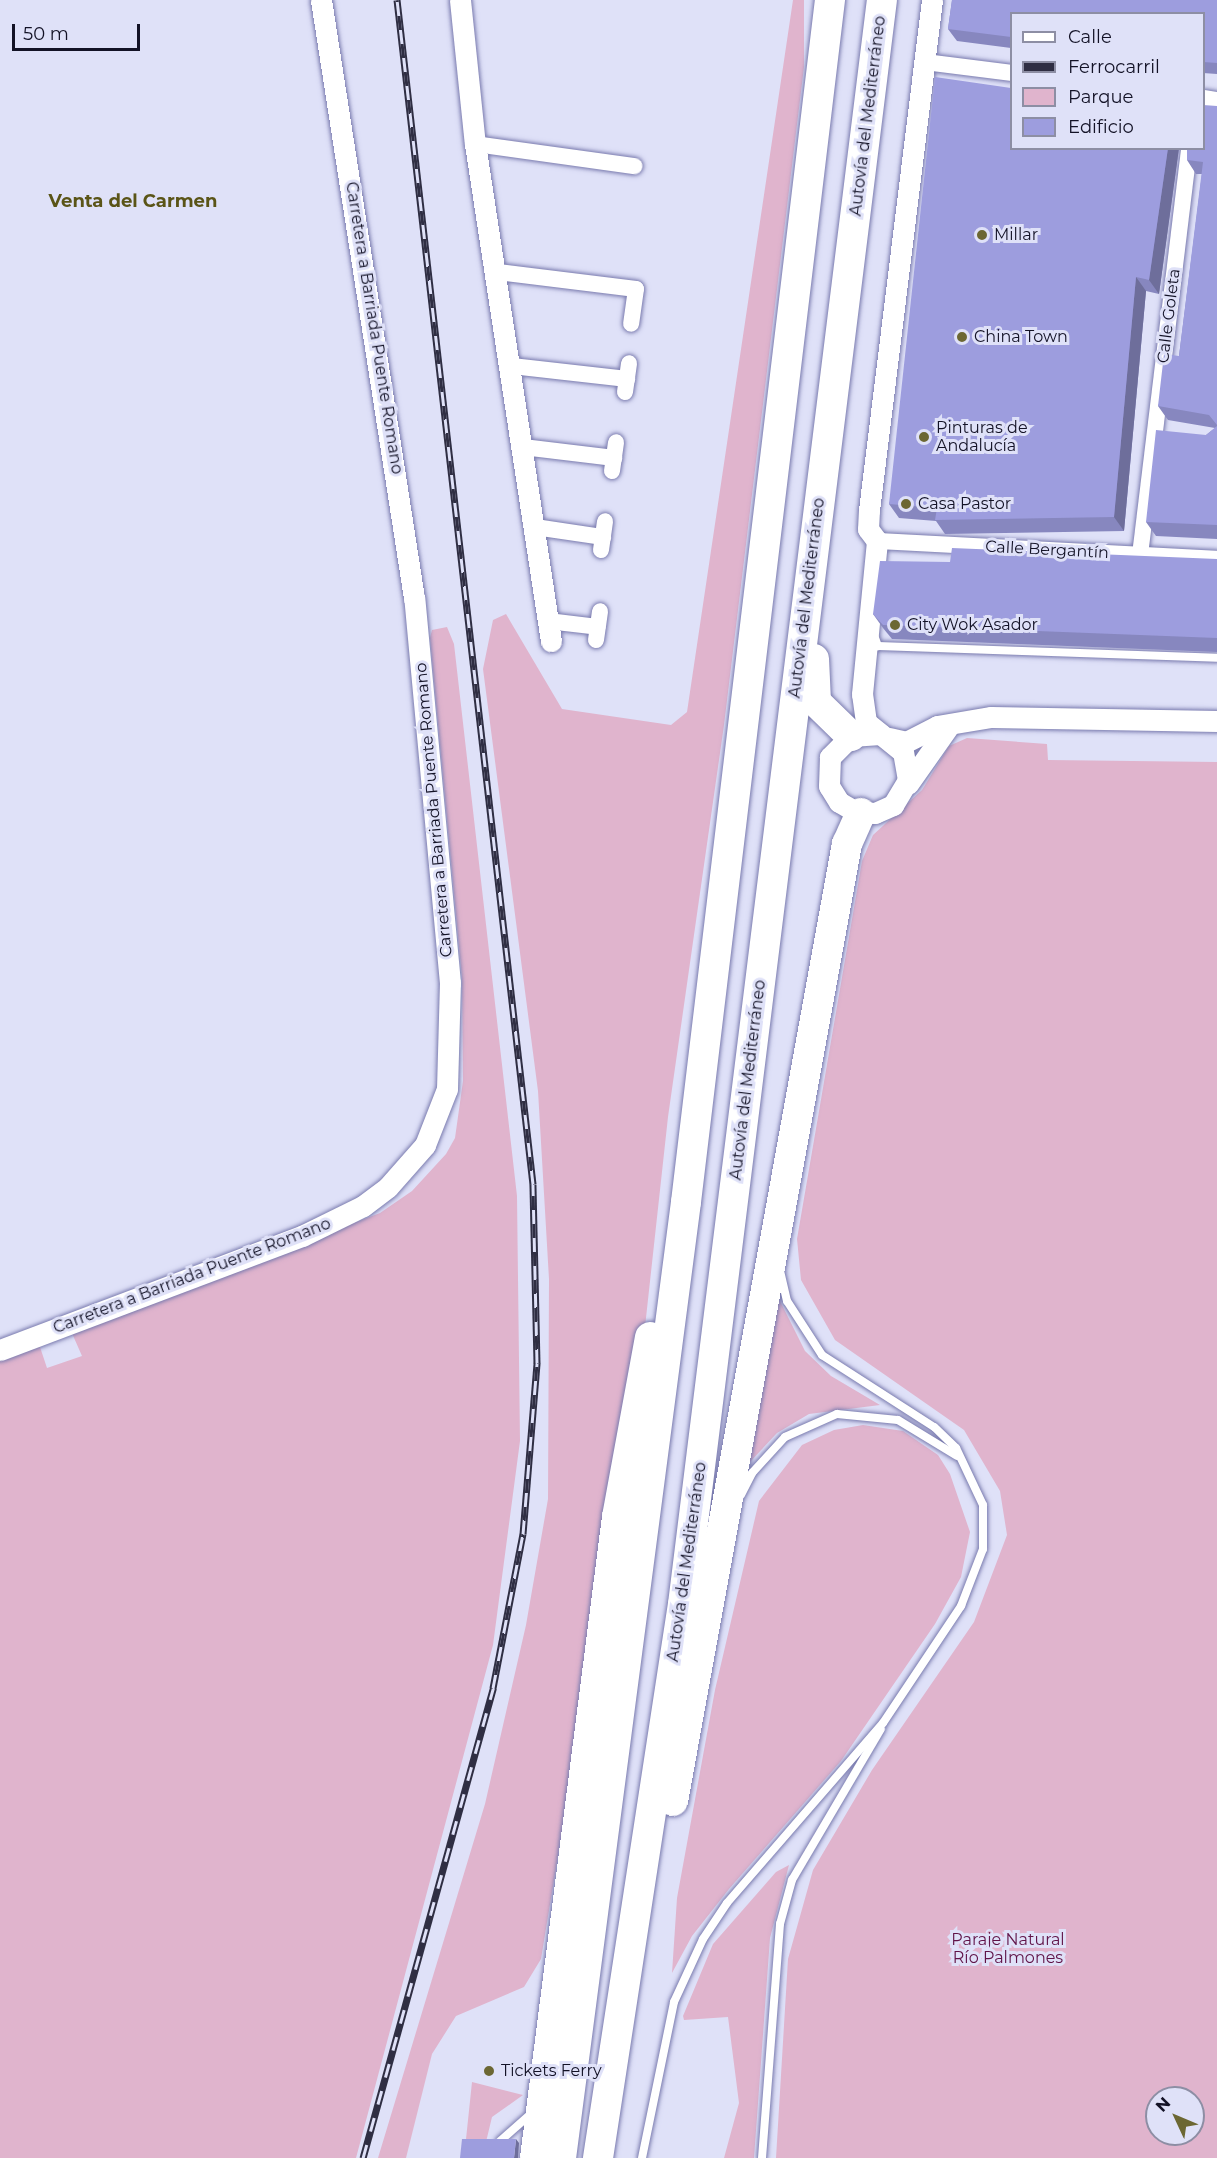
<!DOCTYPE html>
<meta charset="utf-8">
<style>
body{margin:0}
#map{position:relative;width:1217px;height:2158px;overflow:hidden;background:#dfe1f8;font-family:Montserrat,sans-serif}
div>[style]{position:absolute}
[style*='--x']{left:calc(var(--x)*1px);top:calc(var(--y)*1px);width:calc(var(--w)*1px);rotate:calc(var(--a)*1deg)}
.green>*{inset:0;background:#e0b4cd}
.roads{filter:drop-shadow(0 0 2px #797aae) drop-shadow(0 0 2px #797aae)}
.service>*{height:8px;margin:-4px;padding:0 4px;transform-origin:4px;border-radius:4px;background:#fff}
.minor>*{height:16px;margin:-8px;padding:0 8px;transform-origin:8px;border-radius:8px;background:#fff}
.tertiary>*{height:21px;margin:-10.5px;padding:0 10.5px;transform-origin:10.5px;border-radius:10.5px;background:#fff}
.motorway>*{height:30px;margin:-15px;padding:0 15px;transform-origin:15px;border-radius:15px;background:#fff}
.rail>*{height:7px;margin-top:-3.5px;transform-origin:0;background:repeating-linear-gradient(90deg,#dfe1f8 0 14px,#2f2e43 0 28px);box-sizing:border-box;border-block:2px solid #2f2e43}
.wall>*{inset:0;background:#8787bf}
.shaded-wall>*{inset:0;background:#6e6e9b}
.building>*{inset:0;background:#9d9dde}
.dots>*{width:16px;height:16px;translate:-50% -50%;box-sizing:border-box;border:3px solid #dfe1f8;border-radius:50%}
span{translate:-50% -50%;white-space:nowrap;text-align:center;line-height:1.15;-webkit-text-stroke:6px #dfe1f8;paint-order:stroke}
.street-label{font-size:16px;color:#131226}
.poi-label{font-size:16px;color:#131226}
.left{translate:0 -50%;text-align:left}
.park-label{font-size:16px;color:#601348}
.neighbourhood-label{font-size:18px;color:#5a5417;font-weight:700}
.legend{position:absolute;left:1010px;top:12px;width:195px;height:138px;box-sizing:border-box;background:#dfe1f8;border:2px solid #8d8ea4;margin:0;padding:8px 10px;list-style:none;font-size:18px;color:#131226}
.legend li{display:flex;align-items:center;gap:12px;height:30px}
.legend b{width:30px;border:2px solid #8d8ea4}
.north{position:absolute;left:1145px;top:2086px;width:60px;height:60px;box-sizing:border-box;background:#dfe1f8;border:2px solid #8d8ea4;border-radius:50%;rotate:314deg;font-size:16px;font-weight:700;line-height:24px;text-align:center;color:#131226}
.north::after{content:'';display:block;margin:auto;width:21px;height:27px;background:#6c6733;clip-path:polygon(50% 0,100% 100%,50% 72%,0 100%)}
.scale{position:absolute;left:12px;top:24px;width:128px;height:27px;box-sizing:border-box;border:3px solid #131226;border-top:0;padding-left:8px;font-size:18px;line-height:21px;white-space:nowrap;color:#131226;-webkit-text-stroke:4px #dfe1f8;paint-order:stroke}
</style>
<div id="map">
<div class="green">
<i style="clip-path:polygon(793px 0,804px 0,804px 67px,724px 725px,668px 1117px,645px 1327px,541px 1959px,524px 1987px,456px 2016px,432px 2054px,406px 2158px,378px 2158px,485px 1804px,526px 1625px,548px 1499px,549px 1279px,538px 1091px,483px 669px,493px 620px,506px 614px,562px 709px,671px 725px,687px 712px)"></i>
<i style="clip-path:polygon(447px 627px,454px 644px,517px 1196px,520px 1441px,493px 1645px,356px 2158px,0 2158px,0 1359px,39px 1344px,47px 1368px,82px 1356px,71px 1331px,380px 1213px,412px 1191px,446px 1154px,455px 1138px,463px 1081px,462px 978px,430px 638px,432px 630px)"></i>
<i style="clip-path:polygon(evenodd,967px 738px,1047px 744px,1048px 760px,1217px 762px,1217px 2158px,776px 2158px,788px 1959px,813px 1870px,872px 1770px,974px 1622px,1007px 1535px,1000px 1491px,964px 1430px,835px 1340px,801px 1280px,797px 1239px,862px 861px,873px 835px,922px 790px,949px 746px,967px 738px,1157px 2098px,1193px 2098px,1193px 2134px,1157px 2134px,1157px 2098px)"></i>
<i style="clip-path:polygon(775px 1291px,805px 1351px,831px 1376px,880px 1405px,809px 1414px,777px 1433px,749px 1463px)"></i>
<i style="clip-path:polygon(863px 1425px,903px 1431px,938px 1455px,950px 1474px,970px 1532px,961px 1577px,935px 1624px,841px 1761px,729px 1889px,692px 1936px,672px 1973px,677px 1898px,715px 1690px,759px 1501px,802px 1445px,834px 1430px)"></i>
<i style="clip-path:polygon(789px 1865px,770px 1938px,754px 2158px,724px 2158px,739px 2103px,728px 2017px,684px 2020px,683px 2016px,713px 1944px,776px 1872px)"></i>
<i style="clip-path:polygon(472px 2082px,523px 2095px,492px 2117px,486px 2142px,466px 2139px)"></i>
</div>
<div class="roads">
<div class="service">
<i style="--x:874;--y:635;--w:12;--a:70"></i>
<i style="--x:878;--y:646;--w:339;--a:2"></i>
<i style="--x:741;--y:1495;--w:25;--a:-63"></i>
<i style="--x:752;--y:1473;--w:49;--a:-47.5"></i>
<i style="--x:785;--y:1437;--w:57;--a:-23.9"></i>
<i style="--x:837;--y:1414;--w:61;--a:5.6"></i>
<i style="--x:898;--y:1420;--w:69;--a:31.4"></i>
<i style="--x:500;--y:2141;--w:44;--a:-41.3"></i>
<i style="--x:642;--y:2158;--w:159;--a:-78.4"></i>
<i style="--x:674;--y:2002;--w:69;--a:-65.3"></i>
<i style="--x:703;--y:1939;--w:43;--a:-56.3"></i>
<i style="--x:727;--y:1903;--w:238;--a:-49.1"></i>
<i style="--x:883;--y:1723;--w:141;--a:-56.3"></i>
<i style="--x:961;--y:1606;--w:61;--a:-68.9"></i>
<i style="--x:983;--y:1549;--w:44;--a:-90"></i>
<i style="--x:983;--y:1505;--w:63;--a:-115.3"></i>
<i style="--x:956;--y:1448;--w:30;--a:-136"></i>
<i style="--x:934;--y:1427;--w:133;--a:-147.3"></i>
<i style="--x:822;--y:1355;--w:64;--a:-122.9"></i>
<i style="--x:787;--y:1301;--w:31;--a:-103"></i>
<i style="--x:762;--y:2158;--w:235;--a:-85.6"></i>
<i style="--x:780;--y:1924;--w:46;--a:-74.7"></i>
<i style="--x:792;--y:1880;--w:175;--a:-59.5"></i>
</div>
<div class="minor">
<i style="--x:925;--y:62;--w:88;--a:7.2"></i>
<i style="--x:1204;--y:98;--w:13;--a:9"></i>
<i style="--x:475;--y:144;--w:161;--a:7.9"></i>
<i style="--x:498;--y:272;--w:139;--a:7"></i>
<i style="--x:636;--y:289;--w:35;--a:98"></i>
<i style="--x:512;--y:366;--w:116;--a:6.4"></i>
<i style="--x:625;--y:392;--w:29;--a:-82"></i>
<i style="--x:523;--y:447;--w:92;--a:6.9"></i>
<i style="--x:612;--y:471;--w:29;--a:-82"></i>
<i style="--x:535;--y:527;--w:69;--a:8.4"></i>
<i style="--x:877;--y:541;--w:340;--a:3"></i>
<i style="--x:601;--y:550;--w:29;--a:-82"></i>
<i style="--x:1140;--y:555;--w:410;--a:-83.1"></i>
<i style="--x:548;--y:621;--w:50;--a:6.8"></i>
<i style="--x:596;--y:640;--w:29;--a:-82"></i>
</div>
<div class="tertiary">
<i style="--x:460;--y:0;--w:145;--a:84.1"></i>
<i style="--x:475;--y:144;--w:503;--a:81.31"></i>
<i style="--x:880;--y:734;--w:29;--a:176"></i>
<i style="--x:851;--y:736;--w:30;--a:135"></i>
<i style="--x:830;--y:757;--w:29;--a:92"></i>
<i style="--x:829;--y:786;--w:19;--a:58"></i>
<i style="--x:839;--y:802;--w:20;--a:30"></i>
<i style="--x:856;--y:812;--w:19;--a:3"></i>
<i style="--x:875;--y:813;--w:20;--a:-24"></i>
<i style="--x:893;--y:805;--w:29;--a:-59"></i>
<i style="--x:908;--y:780;--w:28;--a:-100"></i>
<i style="--x:903;--y:752;--w:48;--a:-141"></i>
<i style="--x:866;--y:722;--w:28;--a:-98"></i>
<i style="--x:862;--y:694;--w:154;--a:-84.4"></i>
<i style="--x:877;--y:541;--w:15;--a:-127"></i>
<i style="--x:868;--y:529;--w:19;--a:-87"></i>
<i style="--x:869;--y:510;--w:514;--a:-82.96"></i>
<i style="--x:889;--y:738;--w:17;--a:13"></i>
<i style="--x:906;--y:742;--w:35;--a:-27"></i>
<i style="--x:937;--y:726;--w:55;--a:-9.5"></i>
<i style="--x:991;--y:717;--w:226;--a:1"></i>
<i style="--x:908;--y:784;--w:70;--a:-54.9"></i>
<i style="--x:0;--y:1350;--w:323;--a:-20.7"></i>
<i style="--x:302;--y:1236;--w:68;--a:-26.2"></i>
<i style="--x:363;--y:1206;--w:31;--a:-37"></i>
<i style="--x:388;--y:1187;--w:56;--a:-48.6"></i>
<i style="--x:425;--y:1145;--w:60;--a:-68.6"></i>
<i style="--x:447;--y:1089;--w:106;--a:-88.4"></i>
<i style="--x:450;--y:983;--w:387;--a:-95.3"></i>
<i style="--x:414;--y:598;--w:605;--a:-98.84"></i>
</div>
<div class="motorway">
<i style="--x:814;--y:659;--w:43;--a:87.3"></i>
<i style="--x:816;--y:702;--w:49;--a:44.2"></i>
<i style="--x:673;--y:1801;--w:973;--a:-79.7"></i>
<i style="--x:847;--y:844;--w:34;--a:-66"></i>
<i style="--x:535;--y:2158;--w:646;--a:-82.71"></i>
<i style="--x:617;--y:1517;--w:183;--a:-79.6"></i>
<i style="--x:561;--y:2158;--w:964;--a:-82.55"></i>
<i style="--x:686;--y:1202;--w:1211;--a:-83.17"></i>
<i style="--x:598;--y:2158;--w:560;--a:-81.28"></i>
<i style="--x:683;--y:1604;--w:1616;--a:-82.93"></i>
</div>
</div>
<div class="rail">
<i style="--x:363;--y:2158;--w:488;--a:-74.5"></i>
<i style="--x:493;--y:1688;--w:157;--a:-79"></i>
<i style="--x:523;--y:1534;--w:172;--a:-85.3"></i>
<i style="--x:537;--y:1363;--w:179;--a:-91.3"></i>
<i style="--x:533;--y:1184;--w:1192;--a:-96.55"></i>
</div>
<div class="wall">
<i style="clip-path:polygon(952px 0,1217px 0,1217px 74px,1203px 73px,1203px 14px,1011px 14px,1011px 48px,957px 41px,948px 29px)"></i>
<i style="clip-path:polygon(1217px 106px,1217px 539px,1156px 536px,1146px 522px,1206px 435px,1215px 428px,1168px 420px,1158px 406px,1179px 356px,1202px 174px,1196px 174px,1187px 160px)"></i>
<i style="clip-path:polygon(1011px 148px,1179px 148px,1159px 294px,1146px 291px,1124px 531px,945px 534px,936px 521px,899px 518px,889px 504px)"></i>
<i style="clip-path:polygon(1217px 559px,1217px 652px,892px 639px,883px 628px,873px 614px,950px 562px)"></i>
</div>
<div class="shaded-wall">
<i style="clip-path:polygon(1168px 148px,1179px 148px,1159px 294px,1149px 280px)"></i>
<i style="clip-path:polygon(1136px 277px,1146px 291px,1124px 531px,1114px 517px)"></i>
<i style="clip-path:polygon(516px 2139px,519px 2143px,518px 2158px,514px 2158px)"></i>
</div>
<div class="building">
<i style="clip-path:polygon(952px 0,1217px 0,1217px 63px,1203px 62px,1203px 14px,1011px 14px,1011px 37px,948px 29px)"></i>
<i style="clip-path:polygon(935px 77px,1011px 88px,1011px 148px,1168px 148px,1149px 280px,1136px 277px,1114px 517px,935px 520px,937px 508px,889px 504px)"></i>
<i style="clip-path:polygon(1203px 105px,1217px 106px,1217px 425px,1209px 415px,1158px 406px,1164px 354px,1179px 356px,1203px 162px,1187px 160px,1187px 148px,1203px 148px)"></i>
<i style="clip-path:polygon(1217px 426px,1217px 525px,1146px 522px,1156px 430px,1206px 435px)"></i>
<i style="clip-path:polygon(952px 548px,1217px 559px,1217px 638px,883px 625px,873px 614px,880px 561px,950px 562px)"></i>
<i style="clip-path:polygon(462px 2139px,516px 2139px,514px 2158px,460px 2158px)"></i>
</div>
<div class="dots">
<i style="left:982px;top:235px;background:#6c6733"></i>
<i style="left:962px;top:337px;background:#6c6733"></i>
<i style="left:924px;top:437px;background:#6c6733"></i>
<i style="left:906px;top:504px;background:#6c6733"></i>
<i style="left:895px;top:625px;background:#6c6733"></i>
<i style="left:489px;top:2071px;background:#6c6733"></i>
</div>
<div class="street-label">
<span style="left:868px;top:116px;rotate:-83deg">Autovía del Mediterráneo</span>
<span style="left:1169px;top:316px;rotate:-83deg">Calle Goleta</span>
<span style="left:374px;top:328px;rotate:81deg">Carretera a Barriada Puente Romano</span>
<span style="left:1047px;top:550px;rotate:3deg">Calle Bergantín</span>
<span style="left:807px;top:598px;rotate:-83deg">Autovía del Mediterráneo</span>
<span style="left:434px;top:810px;rotate:-95deg">Carretera a Barriada Puente Romano</span>
<span style="left:748px;top:1080px;rotate:-83deg">Autovía del Mediterráneo</span>
<span style="left:192px;top:1276px;rotate:-21deg">Carretera a Barriada Puente Romano</span>
<span style="left:687px;top:1562px;rotate:-82deg">Autovía del Mediterráneo</span>
</div>
<div class="poi-label">
<span class="left" style="left:994px;top:235px">Millar</span>
<span class="left" style="left:974px;top:337px">China Town</span>
<span class="left" style="left:936px;top:437px">Pinturas de<br>Andalucía</span>
<span class="left" style="left:918px;top:504px">Casa Pastor</span>
<span class="left" style="left:907px;top:625px">City Wok Asador</span>
<span class="left" style="left:501px;top:2071px">Tickets Ferry</span>
</div>
<div class="park-label">
<span style="left:1008px;top:1949px">Paraje Natural<br>Río Palmones</span>
</div>
<div class="neighbourhood-label">
<span style="left:133px;top:201px">Venta del Carmen</span>
</div>
<ul class="legend">
<li><b style="height:8px;background:#fff"></b>Calle</li>
<li><b style="height:8px;background:#2f2e43"></b>Ferrocarril</li>
<li><b style="height:16px;background:#e0b4cd"></b>Parque</li>
<li><b style="height:16px;background:#9d9dde"></b>Edificio</li>
</ul>
<div class="north">N</div>
<div class="scale">50 m</div>
</div>
